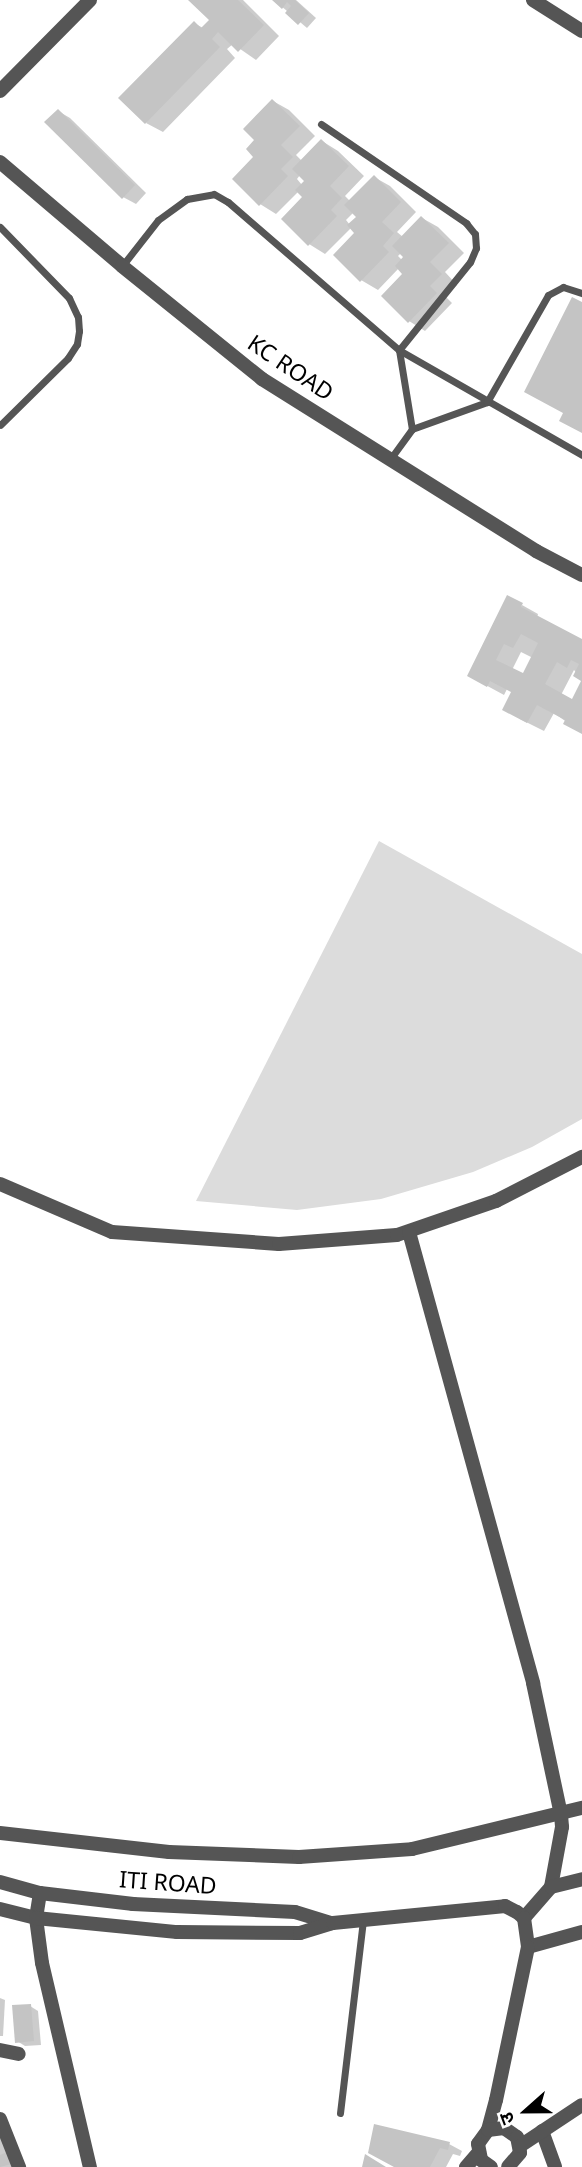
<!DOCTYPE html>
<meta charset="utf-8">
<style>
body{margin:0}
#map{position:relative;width:582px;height:2167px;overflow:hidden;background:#fff;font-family:"Noto Sans","Noto Sans Devanagari",sans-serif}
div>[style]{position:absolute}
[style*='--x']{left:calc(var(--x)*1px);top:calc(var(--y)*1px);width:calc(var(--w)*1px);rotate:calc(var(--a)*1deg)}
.green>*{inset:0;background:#dcdcdc}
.shadow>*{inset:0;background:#0003}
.building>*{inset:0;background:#c4c4c4}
.service>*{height:7px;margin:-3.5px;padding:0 3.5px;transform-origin:3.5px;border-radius:3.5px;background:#555}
.minor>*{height:14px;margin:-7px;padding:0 7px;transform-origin:7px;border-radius:7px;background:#555}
.tertiary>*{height:14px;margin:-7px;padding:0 7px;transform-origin:7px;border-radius:7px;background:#555}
span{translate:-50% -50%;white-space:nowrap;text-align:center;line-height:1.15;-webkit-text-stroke:5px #fff;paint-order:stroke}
.street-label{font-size:23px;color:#000}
.north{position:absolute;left:491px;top:2076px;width:70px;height:70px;-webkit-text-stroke:5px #fff;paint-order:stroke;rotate:249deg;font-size:19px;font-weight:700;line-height:28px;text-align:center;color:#000}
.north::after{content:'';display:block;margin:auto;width:24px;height:32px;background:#000;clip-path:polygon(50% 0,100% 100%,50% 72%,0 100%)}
</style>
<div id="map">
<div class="green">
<i style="clip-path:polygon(379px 841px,582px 954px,582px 1119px,532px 1147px,473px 1172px,381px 1199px,297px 1210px,196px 1201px)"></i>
</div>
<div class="shadow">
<i style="clip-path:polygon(191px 0,243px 0,279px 36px,256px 60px,233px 44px,227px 49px,235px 58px,163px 132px,146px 123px,194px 23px,203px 28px,211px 20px)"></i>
<i style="clip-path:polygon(274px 0,296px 0,316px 18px,307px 28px)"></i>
<i style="clip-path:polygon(evenodd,273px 101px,289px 110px,315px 136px,296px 155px,302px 161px,322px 141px,338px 151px,364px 176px,345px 196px,350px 201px,374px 177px,390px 186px,416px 212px,397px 232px,403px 237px,422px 218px,438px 227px,464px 253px,445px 272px,457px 285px,445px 296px,452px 303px,425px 331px,409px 321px,405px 274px,399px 268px,378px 290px,361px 280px,357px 233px,352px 227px,325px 254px,309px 244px,305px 197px,299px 191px,276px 214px,260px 204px,257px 140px,273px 101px,300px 175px,306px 181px,302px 185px,297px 179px,300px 175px,273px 101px,354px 212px,358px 216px,350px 225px,346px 220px,354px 212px,273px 101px,401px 253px,406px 257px,403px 261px,398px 256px,401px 253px)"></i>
<i style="clip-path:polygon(58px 111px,70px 118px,146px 193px,136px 204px,123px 197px)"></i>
<i style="clip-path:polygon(evenodd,522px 605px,538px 614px,537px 618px,582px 641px,582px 680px,574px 670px,561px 695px,573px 701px,582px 684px,582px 733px,554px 713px,544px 731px,520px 719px,513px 692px,507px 689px,504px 695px,469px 676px,522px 605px,521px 652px,533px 658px,524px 676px,512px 670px,521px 652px)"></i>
<i style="clip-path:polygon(0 1998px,5px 2000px,3px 2036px,0 2036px)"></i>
<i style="clip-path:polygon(30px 2006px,38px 2011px,41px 2045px,25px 2046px,17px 2041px)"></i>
<i style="clip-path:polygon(0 2116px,22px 2167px,0 2167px)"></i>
<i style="clip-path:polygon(449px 2144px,462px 2151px,460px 2156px,453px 2154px,446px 2167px,397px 2167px,370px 2152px)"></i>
</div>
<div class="building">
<i style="clip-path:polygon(188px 0,238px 0,264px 25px,238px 52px,218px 32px,212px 39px,220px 47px,145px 124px,118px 98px,194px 21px,201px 28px,209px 20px)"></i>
<i style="clip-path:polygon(272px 0,295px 0,309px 13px,298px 25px,285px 13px,291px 6px,287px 2px,282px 9px)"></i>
<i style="clip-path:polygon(272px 99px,300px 126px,281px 145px,293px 157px,281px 169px,288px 176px,259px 206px,232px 179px,253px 157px,246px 149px,254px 140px,243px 129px)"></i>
<i style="clip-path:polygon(58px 109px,135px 185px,122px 199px,44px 122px)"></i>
<i style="clip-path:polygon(321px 139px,349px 166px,330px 186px,342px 198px,331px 210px,337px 216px,308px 246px,281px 219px,302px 197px,295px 190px,304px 181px,292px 169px)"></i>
<i style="clip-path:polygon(374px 175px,401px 202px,382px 222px,394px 233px,383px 246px,389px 252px,360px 282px,333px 255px,354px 233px,347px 225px,356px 217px,344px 205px)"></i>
<i style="clip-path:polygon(421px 216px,449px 243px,430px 262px,442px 274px,430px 286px,437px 293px,408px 323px,381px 296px,402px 274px,395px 266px,403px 257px,392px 246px)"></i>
<i style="clip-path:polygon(572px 297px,582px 302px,582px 433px,559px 421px,563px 413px,524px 392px)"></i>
<i style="clip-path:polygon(evenodd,507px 595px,523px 603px,521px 607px,582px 639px,582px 734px,563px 724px,565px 720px,537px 705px,527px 723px,502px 710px,511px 692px,490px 681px,487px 687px,467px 676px,507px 595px,521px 634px,538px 643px,523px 673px,496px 660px,504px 644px,513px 648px,521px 634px,507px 595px,571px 660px,579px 664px,573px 676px,581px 681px,572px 699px,545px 684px,557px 662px,567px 668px,571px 660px)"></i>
<i style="clip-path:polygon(31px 2004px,34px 2041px,15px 2043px,12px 2005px)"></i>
<i style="clip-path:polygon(374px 2124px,450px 2142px,448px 2150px,440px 2148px,430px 2167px,394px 2167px,368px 2153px)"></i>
<i style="clip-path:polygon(10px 2151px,15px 2163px,0 2167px,0 2155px)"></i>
<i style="clip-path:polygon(365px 2154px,386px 2167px,362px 2167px)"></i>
</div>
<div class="service">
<i style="--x:321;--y:124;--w:176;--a:34.3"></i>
<i style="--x:466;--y:223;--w:14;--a:51"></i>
<i style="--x:475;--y:234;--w:14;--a:86"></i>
<i style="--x:476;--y:248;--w:15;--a:113"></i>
<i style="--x:470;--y:262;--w:113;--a:128.9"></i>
<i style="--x:399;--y:350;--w:80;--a:80.7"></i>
<i style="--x:0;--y:227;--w:99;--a:45.8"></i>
<i style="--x:69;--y:298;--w:21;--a:65"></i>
<i style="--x:78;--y:317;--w:14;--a:86"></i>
<i style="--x:79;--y:331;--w:13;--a:99"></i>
<i style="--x:77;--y:344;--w:17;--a:123"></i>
<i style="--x:68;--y:358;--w:95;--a:135.4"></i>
<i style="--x:122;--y:266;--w:58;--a:-52"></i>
<i style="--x:158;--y:220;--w:36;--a:-36"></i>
<i style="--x:187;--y:199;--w:27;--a:-10"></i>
<i style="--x:214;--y:194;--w:16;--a:30"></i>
<i style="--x:228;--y:202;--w:226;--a:40.9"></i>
<i style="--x:399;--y:350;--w:211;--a:29.8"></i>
<i style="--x:391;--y:458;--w:36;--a:-54"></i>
<i style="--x:412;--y:429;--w:80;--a:-19.8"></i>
<i style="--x:487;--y:402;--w:123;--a:-60.3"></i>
<i style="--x:548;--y:295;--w:17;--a:-28"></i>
<i style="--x:563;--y:287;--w:20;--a:18"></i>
<i style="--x:340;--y:2113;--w:193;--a:-83.2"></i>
</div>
<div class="minor">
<i style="--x:533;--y:0;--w:58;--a:32.3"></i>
<i style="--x:0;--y:91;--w:128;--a:-45.3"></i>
<i style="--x:0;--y:162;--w:160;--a:40.4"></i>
<i style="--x:122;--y:266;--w:180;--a:38.9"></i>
<i style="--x:262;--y:379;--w:324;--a:32.1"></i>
<i style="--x:536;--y:551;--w:52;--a:27.6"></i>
<i style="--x:0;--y:1184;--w:122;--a:23.2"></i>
<i style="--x:112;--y:1232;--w:167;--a:4.1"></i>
<i style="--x:279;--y:1244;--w:118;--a:-4.4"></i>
<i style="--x:397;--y:1235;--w:105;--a:-19"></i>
<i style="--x:496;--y:1201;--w:97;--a:-27.1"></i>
<i style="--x:409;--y:1232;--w:468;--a:74.6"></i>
<i style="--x:533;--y:1683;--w:135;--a:78"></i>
<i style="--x:561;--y:1815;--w:12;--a:85"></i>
<i style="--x:562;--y:1827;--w:61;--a:100.4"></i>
<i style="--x:551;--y:1887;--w:41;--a:131.1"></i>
<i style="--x:0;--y:1833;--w:170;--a:6.4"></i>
<i style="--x:169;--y:1852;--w:130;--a:2.2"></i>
<i style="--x:299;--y:1857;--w:113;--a:-4"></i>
<i style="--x:412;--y:1849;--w:175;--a:-13.6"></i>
<i style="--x:551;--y:1887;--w:32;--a:-14"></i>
<i style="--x:40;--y:1893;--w:25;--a:99"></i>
<i style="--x:36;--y:1918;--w:45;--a:82.4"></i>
<i style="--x:42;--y:1963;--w:210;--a:76.8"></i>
<i style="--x:528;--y:1947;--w:56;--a:-15.5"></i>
<i style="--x:0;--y:2050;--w:19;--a:12"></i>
<i style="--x:0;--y:2119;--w:52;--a:68.4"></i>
<i style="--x:542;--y:2131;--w:38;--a:70"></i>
</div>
<div class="tertiary">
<i style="--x:0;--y:1882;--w:41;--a:15.4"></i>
<i style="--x:40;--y:1893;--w:94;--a:6.7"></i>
<i style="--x:133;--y:1904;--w:162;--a:2.8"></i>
<i style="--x:295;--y:1912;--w:38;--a:17"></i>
<i style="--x:0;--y:1909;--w:37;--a:14"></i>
<i style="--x:36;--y:1918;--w:142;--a:5.7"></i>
<i style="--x:177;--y:1932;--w:123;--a:0.5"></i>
<i style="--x:300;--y:1933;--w:34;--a:-17"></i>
<i style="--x:333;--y:1923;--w:173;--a:-5.6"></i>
<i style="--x:505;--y:1906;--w:13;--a:27"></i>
<i style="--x:517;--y:1912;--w:9;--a:41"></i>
<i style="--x:524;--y:1918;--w:29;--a:82"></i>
<i style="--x:528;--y:1947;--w:156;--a:101.8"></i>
<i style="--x:496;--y:2100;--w:31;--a:105"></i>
<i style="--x:488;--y:2130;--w:17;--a:126"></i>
<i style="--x:478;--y:2144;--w:16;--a:79"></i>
<i style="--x:481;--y:2160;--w:12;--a:35"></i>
<i style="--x:488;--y:2130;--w:16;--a:-7"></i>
<i style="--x:504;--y:2128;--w:16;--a:35"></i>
<i style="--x:517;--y:2137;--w:16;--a:79"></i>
<i style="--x:520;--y:2153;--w:18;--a:131"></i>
<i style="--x:520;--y:2146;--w:74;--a:-33.5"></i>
<i style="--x:466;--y:2167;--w:20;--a:-49"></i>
</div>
<div class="street-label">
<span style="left:291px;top:367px;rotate:34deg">KC ROAD</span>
<span style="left:168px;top:1882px;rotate:4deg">ITI ROAD</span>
</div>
<div class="north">उ</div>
</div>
